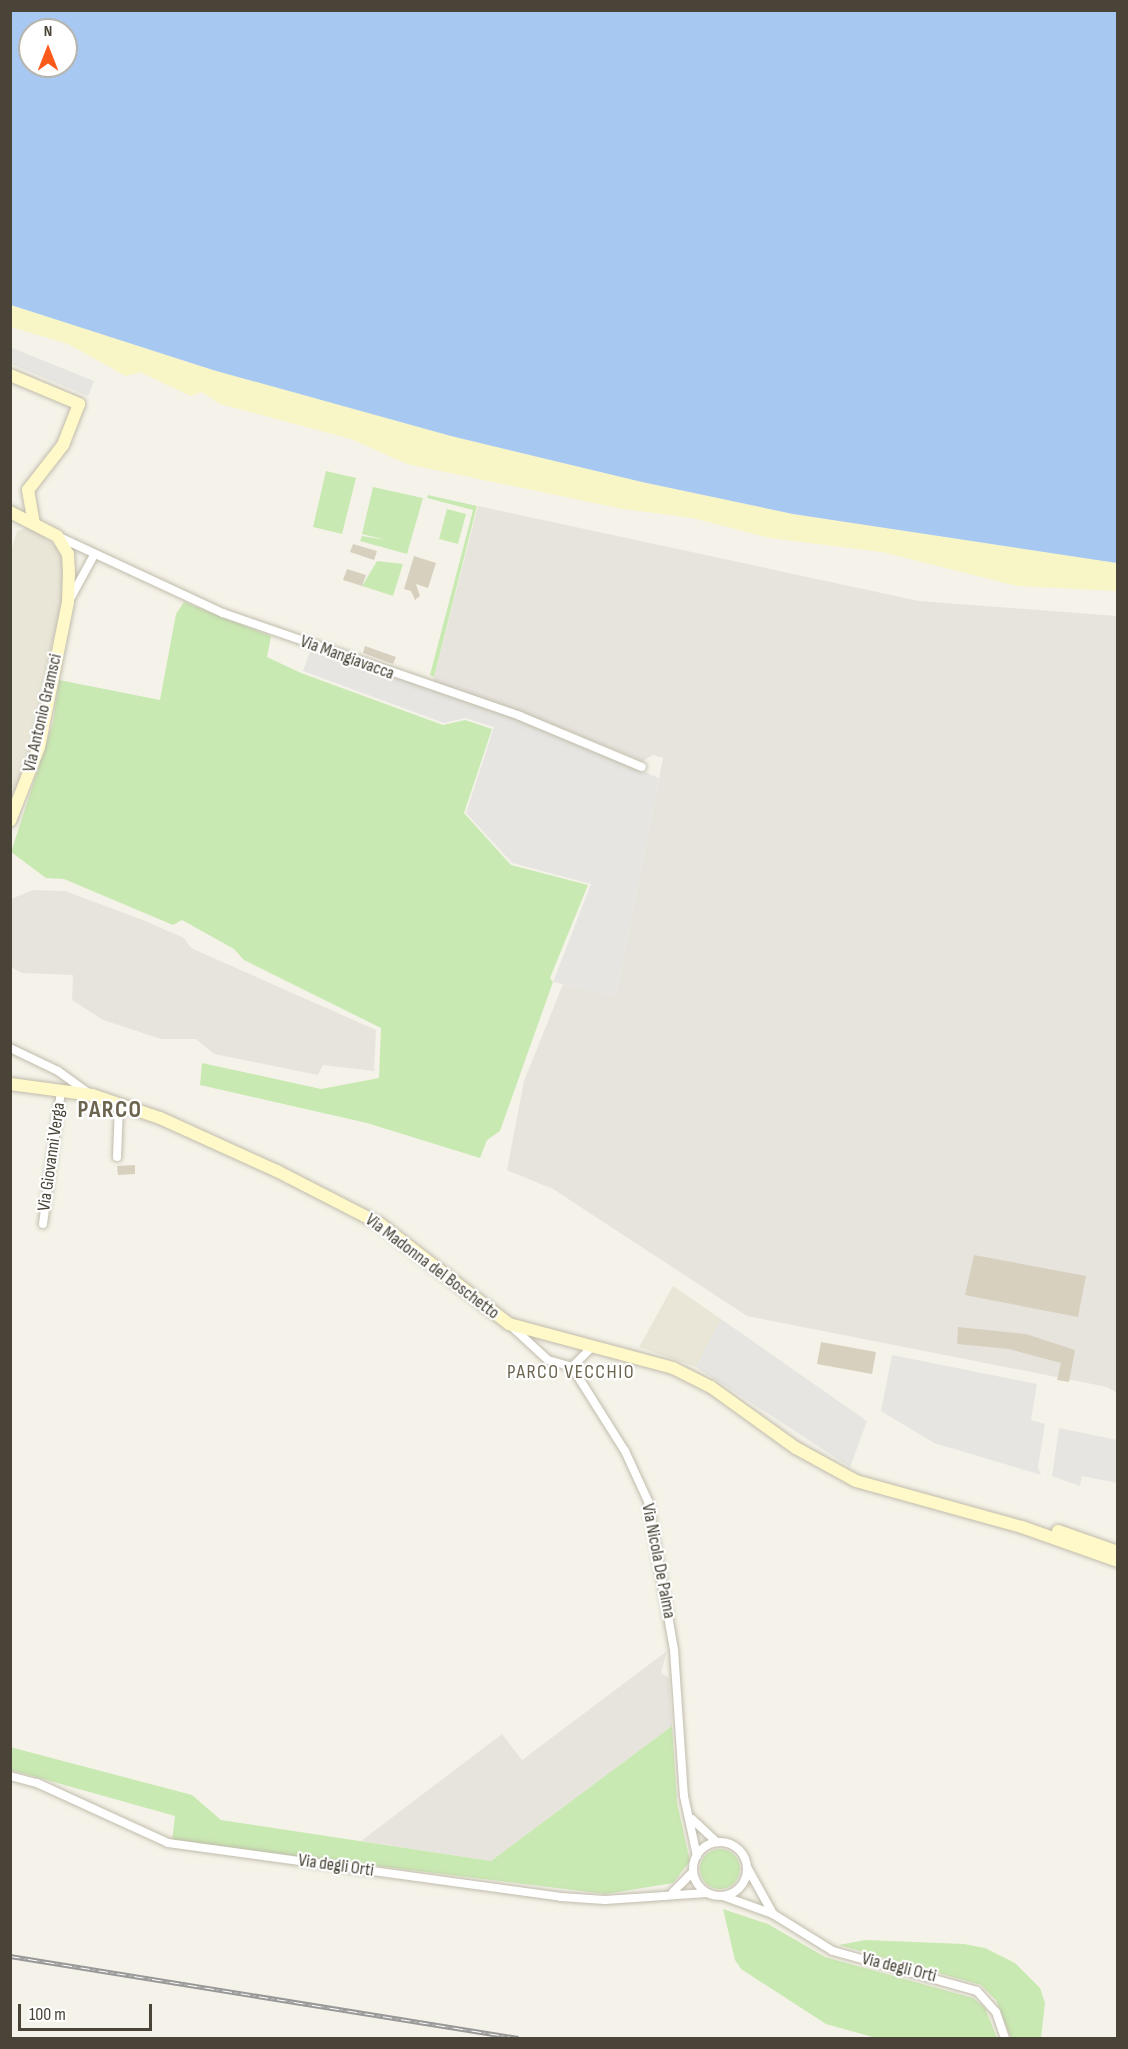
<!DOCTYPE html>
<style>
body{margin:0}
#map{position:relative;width:1128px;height:2049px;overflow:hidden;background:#f5f3e9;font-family:"Sofia Sans Condensed",sans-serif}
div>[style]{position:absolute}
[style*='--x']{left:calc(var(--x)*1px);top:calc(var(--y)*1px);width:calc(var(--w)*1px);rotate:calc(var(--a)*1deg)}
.residential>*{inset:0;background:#e9e6d7}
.industrial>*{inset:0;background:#e7e4de}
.green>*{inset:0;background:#c9e9b2}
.round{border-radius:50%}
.sand>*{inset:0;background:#f8f5c6}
.parking>*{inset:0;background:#e6e5e1}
.water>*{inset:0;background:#a6c8f1}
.building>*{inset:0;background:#d7d0bf}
.roads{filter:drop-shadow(0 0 2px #c1bcac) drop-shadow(0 0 2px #c1bcac)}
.minor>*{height:8px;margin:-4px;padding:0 4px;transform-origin:4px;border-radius:4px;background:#fff}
.minor>.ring{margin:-4px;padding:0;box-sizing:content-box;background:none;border:8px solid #fff;border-radius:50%}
.secondary>*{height:12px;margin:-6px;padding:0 6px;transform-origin:6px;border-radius:6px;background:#fff9c9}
.rail>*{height:5px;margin-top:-2.5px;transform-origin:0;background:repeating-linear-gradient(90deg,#fff 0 9px,#989898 0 18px);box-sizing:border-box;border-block:2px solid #989898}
span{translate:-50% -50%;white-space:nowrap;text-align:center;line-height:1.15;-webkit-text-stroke:4.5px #fff;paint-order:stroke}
.street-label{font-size:18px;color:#494437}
.neighbourhood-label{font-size:20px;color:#6c644f;letter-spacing:1.5px}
.district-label{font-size:24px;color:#6c644f;font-weight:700;letter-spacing:1.5px}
.frame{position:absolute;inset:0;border:12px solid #494437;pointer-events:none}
.north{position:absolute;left:18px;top:18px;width:60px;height:60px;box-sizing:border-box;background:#fff;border:2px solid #b6b4af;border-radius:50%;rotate:0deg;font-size:16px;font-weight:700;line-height:24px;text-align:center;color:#494437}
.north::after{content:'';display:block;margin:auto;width:21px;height:27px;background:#fb5a1a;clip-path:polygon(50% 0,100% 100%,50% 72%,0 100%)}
.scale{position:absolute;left:18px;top:2004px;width:134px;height:27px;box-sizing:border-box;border:3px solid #494437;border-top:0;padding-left:8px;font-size:18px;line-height:21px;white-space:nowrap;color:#494437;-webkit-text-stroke:4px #fff;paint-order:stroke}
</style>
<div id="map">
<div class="residential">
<i style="clip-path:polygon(30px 527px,59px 549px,63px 562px,62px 602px,39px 697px,37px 732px,11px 800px,11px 551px,17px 531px)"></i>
<i style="clip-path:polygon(673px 1286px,721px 1319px,696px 1367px,639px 1347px)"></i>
</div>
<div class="industrial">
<i style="clip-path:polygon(478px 506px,919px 601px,1117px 616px,1117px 1393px,1107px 1387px,747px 1316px,553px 1189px,507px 1170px,524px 1081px,563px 984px,616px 995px,663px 758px,653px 755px,643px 761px,521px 712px,432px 685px)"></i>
<i style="clip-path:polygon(33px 890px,65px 891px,143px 920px,184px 938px,191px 948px,376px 1030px,374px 1071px,323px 1065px,318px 1075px,214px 1054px,196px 1039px,161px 1039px,103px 1020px,72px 1000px,73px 975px,22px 973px,11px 967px,11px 899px)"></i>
<i style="clip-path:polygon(667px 1651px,661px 1673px,669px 1678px,672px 1726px,491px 1861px,361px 1841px,502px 1734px,522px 1760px)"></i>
</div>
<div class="green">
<i style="clip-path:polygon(326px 471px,356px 478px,342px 534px,313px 527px)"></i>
<i style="clip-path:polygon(373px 487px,423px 498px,407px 554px,360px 541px,362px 536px,386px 540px,362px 534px)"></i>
<i style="clip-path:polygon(428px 495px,477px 506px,434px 677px,430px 675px,473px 510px,427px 498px)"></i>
<i style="clip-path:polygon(447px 509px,466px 514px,458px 544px,439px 539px)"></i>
<i style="clip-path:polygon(377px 561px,403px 564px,393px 596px,362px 586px)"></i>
<i style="clip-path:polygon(184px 602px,271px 636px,267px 657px,301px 673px,443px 725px,465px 720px,492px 729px,464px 813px,511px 865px,588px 885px,550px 978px,553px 982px,500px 1131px,487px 1140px,480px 1158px,367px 1123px,200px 1085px,202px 1063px,321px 1089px,379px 1078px,381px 1028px,244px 960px,234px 949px,182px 920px,173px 925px,64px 879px,46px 878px,11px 852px,53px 723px,59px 680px,160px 700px,176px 614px)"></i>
<i style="clip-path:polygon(672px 1726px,677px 1803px,690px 1861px,673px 1883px,606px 1894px,172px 1841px,175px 1816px,11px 1770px,10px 1747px,192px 1795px,221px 1820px,491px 1861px)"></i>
<i class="round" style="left:700px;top:1849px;width:40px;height:40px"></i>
<i style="clip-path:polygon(723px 1909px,768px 1924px,825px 1957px,973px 1998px,985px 2008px,997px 2038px,876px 2038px,826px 2024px,741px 1969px,735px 1960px)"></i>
<i style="clip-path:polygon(865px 1940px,964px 1944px,985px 1948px,1015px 1963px,1040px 1988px,1045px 2003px,1041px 2038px,1011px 2038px,996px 2000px,981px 1985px,839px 1945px)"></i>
</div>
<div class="sand">
<i style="clip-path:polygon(11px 305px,213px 370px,451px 436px,642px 482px,793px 514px,1117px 563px,1117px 591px,1017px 586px,882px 552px,770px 538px,693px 518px,623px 509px,407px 464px,351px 439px,220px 404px,202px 392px,191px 396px,140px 372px,126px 376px,68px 344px,11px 327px)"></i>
</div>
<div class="parking">
<i style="clip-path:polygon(10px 347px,94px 381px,88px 396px,11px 364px)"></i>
<i style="clip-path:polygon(311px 649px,518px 719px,659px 778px,616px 995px,553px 982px,591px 884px,512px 863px,466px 813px,494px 727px,465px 718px,444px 723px,303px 671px)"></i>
<i style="clip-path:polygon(721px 1319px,867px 1421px,850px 1467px,696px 1367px)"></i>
<i style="clip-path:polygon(892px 1355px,1037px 1384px,1031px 1420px,1045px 1424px,1038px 1467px,1041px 1475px,934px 1443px,881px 1411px)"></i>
<i style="clip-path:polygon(1059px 1428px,1117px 1440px,1117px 1483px,1082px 1476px,1080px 1486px,1052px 1476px)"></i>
</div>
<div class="water">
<i style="clip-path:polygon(evenodd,11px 10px,1117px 11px,1117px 563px,793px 514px,642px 482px,451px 436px,213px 370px,11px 305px,11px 10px,30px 30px,66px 30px,66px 66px,30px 66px,30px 30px)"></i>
</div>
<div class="building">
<i style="clip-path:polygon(353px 544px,377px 551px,374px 560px,350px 552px)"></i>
<i style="clip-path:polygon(414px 556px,436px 563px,428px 588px,416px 584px,420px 596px,415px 600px,411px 591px,404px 589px)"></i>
<i style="clip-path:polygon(347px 569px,366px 575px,362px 586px,343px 580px)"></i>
<i style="clip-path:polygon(365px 646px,396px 657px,393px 664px,363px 653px)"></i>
<i style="clip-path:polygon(135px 1165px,135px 1174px,118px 1175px,117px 1166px)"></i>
<i style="clip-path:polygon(974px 1255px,1086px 1276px,1078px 1317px,965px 1295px)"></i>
<i style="clip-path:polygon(958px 1327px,1026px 1334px,1075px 1350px,1069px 1382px,1057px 1380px,1061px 1363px,1009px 1349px,957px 1344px)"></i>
<i style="clip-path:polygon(821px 1342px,876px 1352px,872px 1374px,817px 1364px)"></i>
</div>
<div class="roads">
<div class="minor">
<i style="--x:57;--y:536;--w:183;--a:24.9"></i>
<i style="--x:223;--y:613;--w:314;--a:19.1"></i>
<i style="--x:520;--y:716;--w:132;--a:22.7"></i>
<i style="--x:70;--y:599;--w:50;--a:-61.4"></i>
<i style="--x:10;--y:1048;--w:53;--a:25.6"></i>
<i style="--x:58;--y:1071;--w:41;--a:36"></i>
<i style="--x:117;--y:1157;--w:52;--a:-87.8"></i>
<i style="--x:43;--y:1224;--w:135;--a:-82.3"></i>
<i style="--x:509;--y:1324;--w:53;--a:42.7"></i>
<i style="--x:548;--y:1360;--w:25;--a:16"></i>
<i style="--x:572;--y:1367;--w:99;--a:57.8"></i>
<i style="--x:625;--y:1451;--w:55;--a:65.3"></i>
<i style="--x:648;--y:1501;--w:151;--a:80.1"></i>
<i style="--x:674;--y:1650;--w:146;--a:86.1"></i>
<i style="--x:684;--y:1796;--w:61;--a:77.8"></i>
<i style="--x:572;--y:1367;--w:30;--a:-45"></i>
<i style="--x:10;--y:1776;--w:28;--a:15"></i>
<i style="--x:37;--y:1783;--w:144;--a:24.6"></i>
<i style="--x:168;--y:1843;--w:397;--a:7.8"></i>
<i style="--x:561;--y:1897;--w:44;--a:3.9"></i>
<i style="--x:605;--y:1900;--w:102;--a:-3.9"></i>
<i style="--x:692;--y:1819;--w:34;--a:43"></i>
<i class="ring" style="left:693px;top:1842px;width:46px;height:46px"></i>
<i style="--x:747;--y:1867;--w:54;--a:61"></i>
<i style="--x:673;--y:1892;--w:28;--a:-45"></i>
<i style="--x:723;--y:1896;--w:53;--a:19.8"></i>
<i style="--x:773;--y:1914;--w:70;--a:31.7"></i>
<i style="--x:833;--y:1951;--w:149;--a:15.5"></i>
<i style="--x:977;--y:1991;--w:28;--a:48"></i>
<i style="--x:996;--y:2012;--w:28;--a:71"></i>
</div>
<div class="secondary">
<i style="--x:10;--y:375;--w:75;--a:22.8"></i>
<i style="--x:79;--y:404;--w:44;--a:111.3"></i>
<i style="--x:63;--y:445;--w:57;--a:127.9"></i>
<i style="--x:28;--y:490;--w:34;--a:80"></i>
<i style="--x:10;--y:512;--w:53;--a:27.1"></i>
<i style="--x:57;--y:536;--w:21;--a:59"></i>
<i style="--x:68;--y:554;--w:19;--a:87"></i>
<i style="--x:69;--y:573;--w:29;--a:92"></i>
<i style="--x:68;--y:602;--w:148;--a:101.3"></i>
<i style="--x:39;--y:747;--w:79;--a:111.4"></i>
<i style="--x:10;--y:1084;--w:83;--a:7.6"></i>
<i style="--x:92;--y:1095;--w:72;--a:18.7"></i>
<i style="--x:160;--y:1118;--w:128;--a:24.4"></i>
<i style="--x:277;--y:1171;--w:116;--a:27.2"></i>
<i style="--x:380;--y:1224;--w:163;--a:37.8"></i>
<i style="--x:509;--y:1324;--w:170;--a:15"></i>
<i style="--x:673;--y:1368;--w:42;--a:26.6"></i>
<i style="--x:711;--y:1387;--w:105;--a:35.7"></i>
<i style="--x:796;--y:1448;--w:68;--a:28.8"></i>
<i style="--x:856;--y:1481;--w:172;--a:15.5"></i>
<i style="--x:1022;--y:1527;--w:102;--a:19.5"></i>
<i style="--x:1058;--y:1531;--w:64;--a:19.3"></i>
</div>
</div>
<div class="rail">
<i style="--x:10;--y:1956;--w:515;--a:9.17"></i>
</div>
<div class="street-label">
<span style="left:347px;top:658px;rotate:20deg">Via Mangiavacca</span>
<span style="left:43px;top:713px;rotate:-77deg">Via Antonio Gramsci</span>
<span style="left:52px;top:1157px;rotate:-82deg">Via Giovanni Verga</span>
<span style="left:432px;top:1267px;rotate:37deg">Via Madonna del Boschetto</span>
<span style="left:658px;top:1561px;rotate:79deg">Via Nicola De Palma</span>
<span style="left:336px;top:1866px;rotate:8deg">Via degli Orti</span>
<span style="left:899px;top:1968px;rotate:14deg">Via degli Orti</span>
</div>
<div class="neighbourhood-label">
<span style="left:571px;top:1372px">PARCO VECCHIO</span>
</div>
<div class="district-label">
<span style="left:110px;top:1110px">PARCO</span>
</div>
<div class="frame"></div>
<div class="north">N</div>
<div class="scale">100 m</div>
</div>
